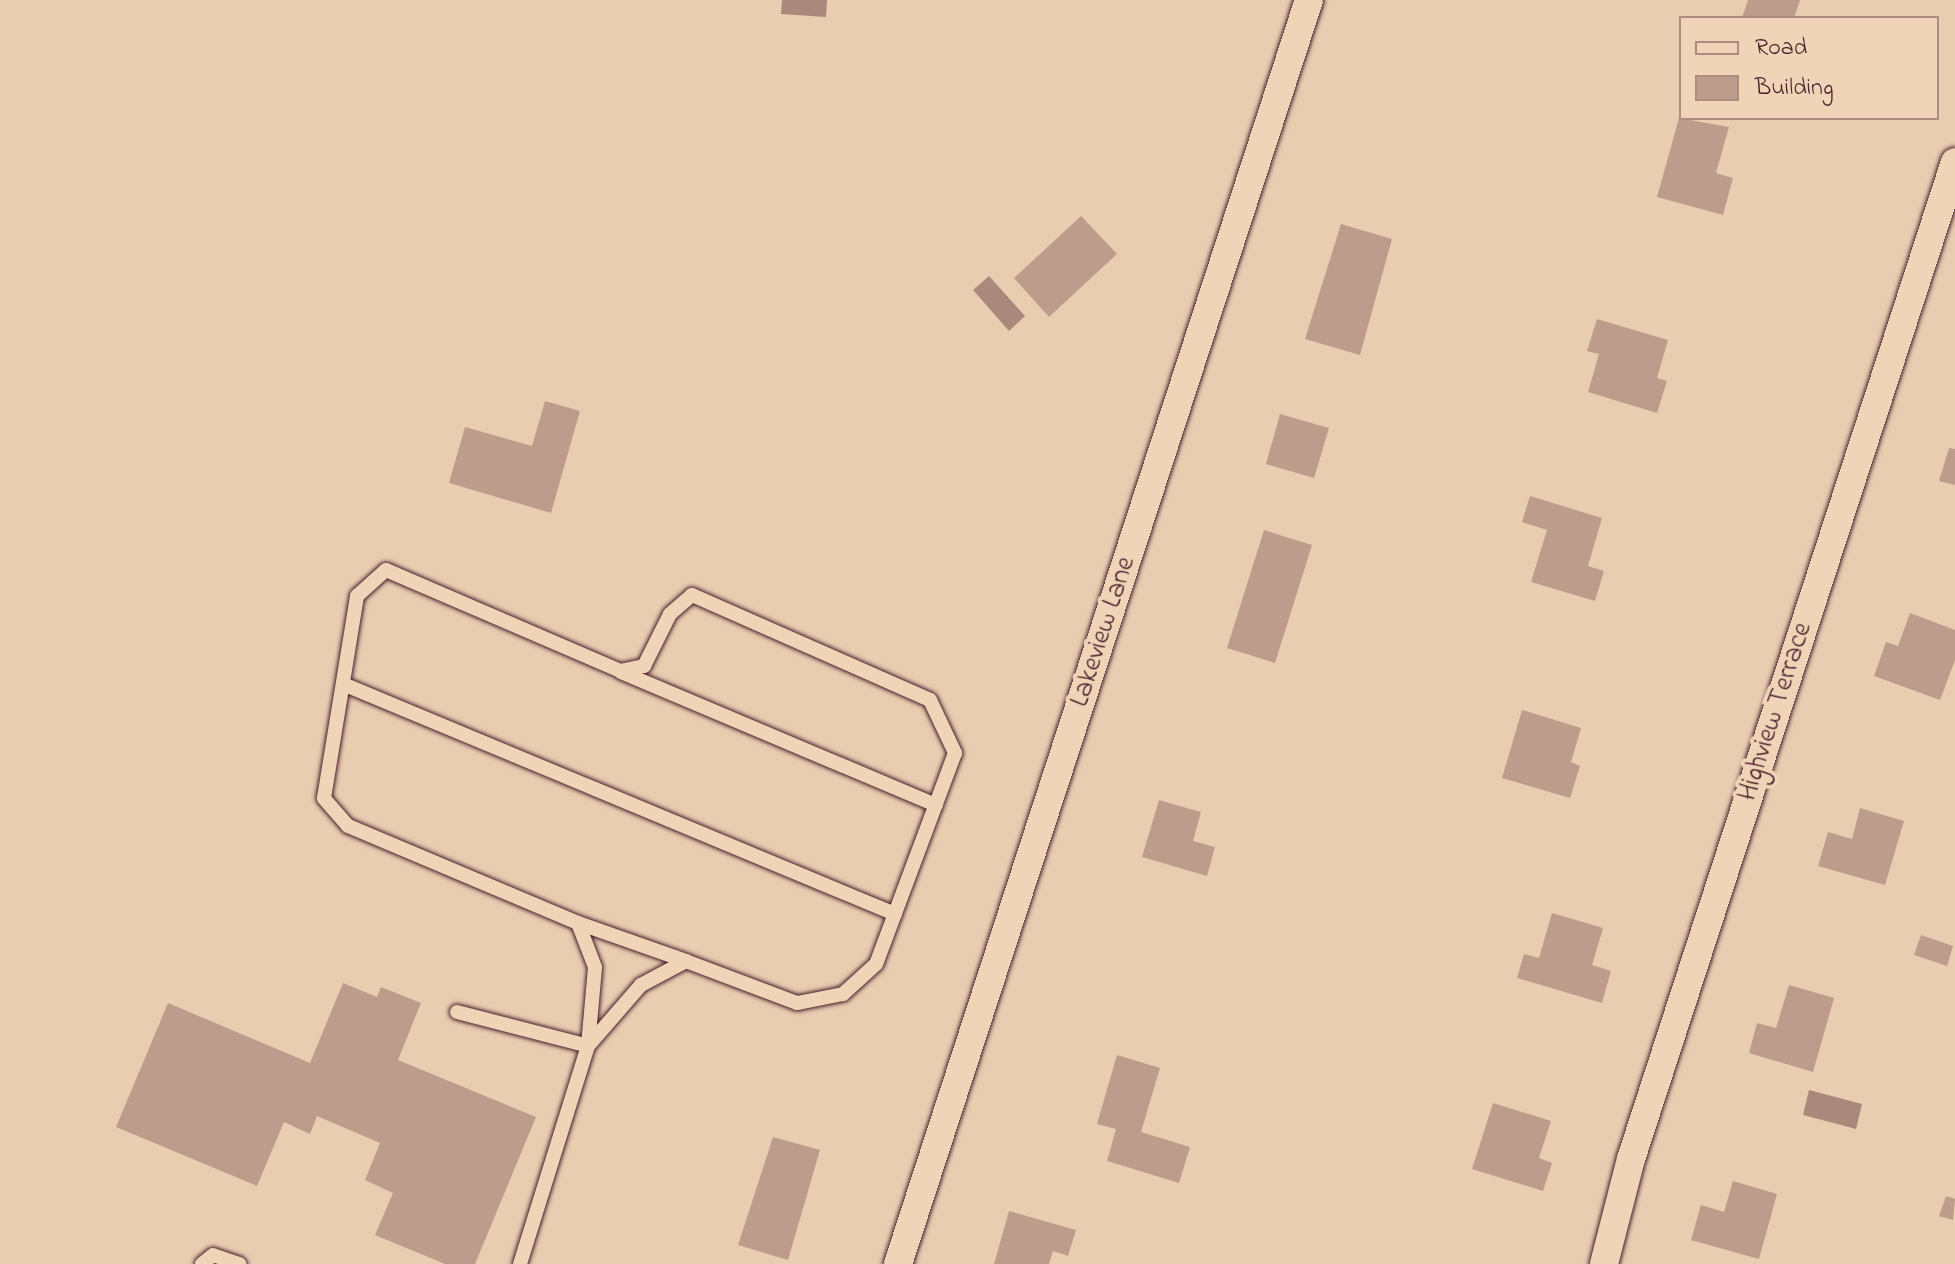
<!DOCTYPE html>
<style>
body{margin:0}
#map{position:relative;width:1955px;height:1264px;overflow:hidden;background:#e9cdb1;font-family:"Indie Flower",sans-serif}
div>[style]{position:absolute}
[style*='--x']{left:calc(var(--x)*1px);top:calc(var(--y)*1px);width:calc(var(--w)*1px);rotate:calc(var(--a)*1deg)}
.water>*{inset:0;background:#aa887c}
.building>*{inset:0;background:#bd9c8c}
.roads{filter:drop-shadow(0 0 2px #4a1f2b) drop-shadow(0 0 2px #4a1f2b)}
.service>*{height:14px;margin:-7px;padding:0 7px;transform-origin:7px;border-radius:7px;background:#f0d4b7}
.minor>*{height:28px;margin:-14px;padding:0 14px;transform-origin:14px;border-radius:14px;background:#f0d4b7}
span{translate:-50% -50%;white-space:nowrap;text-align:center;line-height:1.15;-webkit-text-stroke:8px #f0d4b7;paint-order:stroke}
.street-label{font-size:28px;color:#4a1f2b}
.legend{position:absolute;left:1679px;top:16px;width:260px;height:104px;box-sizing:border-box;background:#f0d4b7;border:2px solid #ae8c7f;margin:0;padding:10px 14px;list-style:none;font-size:24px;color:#4a1f2b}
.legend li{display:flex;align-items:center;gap:16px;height:40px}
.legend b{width:40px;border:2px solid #ae8c7f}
</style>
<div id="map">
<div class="water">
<i style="clip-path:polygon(782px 0,827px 0,826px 17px,781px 14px)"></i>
<i style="clip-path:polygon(989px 276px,1025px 316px,1009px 331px,973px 290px)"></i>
<i style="clip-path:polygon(1809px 1090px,1862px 1104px,1856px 1129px,1803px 1115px)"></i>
</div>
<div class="building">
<i style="clip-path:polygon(1748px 0,1800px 0,1794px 18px,1742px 18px)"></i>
<i style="clip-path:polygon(1679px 118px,1729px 127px,1716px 173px,1733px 178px,1723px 215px,1657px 197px)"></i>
<i style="clip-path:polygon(1081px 216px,1117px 254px,1049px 317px,1014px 278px)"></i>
<i style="clip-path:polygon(1341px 224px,1392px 239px,1360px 355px,1305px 339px)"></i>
<i style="clip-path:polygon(1597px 319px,1668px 340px,1657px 378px,1667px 381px,1657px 413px,1588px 392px,1599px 354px,1587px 351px)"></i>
<i style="clip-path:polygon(545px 401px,580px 411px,551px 513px,449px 483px,465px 427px,532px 446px)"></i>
<i style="clip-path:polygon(1280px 414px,1329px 428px,1314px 478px,1266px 464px)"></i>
<i style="clip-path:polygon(1949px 448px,1955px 449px,1955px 485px,1939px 481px)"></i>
<i style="clip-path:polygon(1530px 496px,1602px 518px,1588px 566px,1604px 571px,1595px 601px,1531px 582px,1547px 530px,1522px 522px)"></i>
<i style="clip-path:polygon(1264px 530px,1312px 545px,1275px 663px,1227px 648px)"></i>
<i style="clip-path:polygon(1910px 613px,1955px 630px,1955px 660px,1940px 700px,1874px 676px,1886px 642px,1898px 646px)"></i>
<i style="clip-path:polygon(1522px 710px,1581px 728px,1571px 762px,1580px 766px,1570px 798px,1502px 778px)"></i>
<i style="clip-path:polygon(1159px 800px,1201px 812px,1193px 841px,1215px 847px,1207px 876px,1142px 857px)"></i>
<i style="clip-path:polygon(1860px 808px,1904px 821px,1885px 885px,1818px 866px,1828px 832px,1852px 839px)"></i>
<i style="clip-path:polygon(1552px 913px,1603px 928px,1592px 965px,1611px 971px,1602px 1003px,1517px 978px,1524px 954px,1539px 958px)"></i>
<i style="clip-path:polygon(1921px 935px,1953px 946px,1947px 966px,1914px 955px)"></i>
<i style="clip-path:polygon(343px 983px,377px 997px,381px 987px,421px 1003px,398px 1060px,536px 1117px,475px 1264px,445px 1264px,375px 1235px,393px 1193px,365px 1180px,380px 1143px,317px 1116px,310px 1134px,284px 1122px,257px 1186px,116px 1127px,168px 1003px,310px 1063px)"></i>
<i style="clip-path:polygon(1789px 985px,1834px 998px,1813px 1072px,1749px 1053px,1757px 1023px,1776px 1028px)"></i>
<i style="clip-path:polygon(1117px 1055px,1160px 1068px,1141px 1132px,1190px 1147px,1179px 1183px,1107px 1161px,1116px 1129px,1097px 1124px)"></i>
<i style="clip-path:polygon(1493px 1103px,1551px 1121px,1539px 1158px,1552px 1163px,1543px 1191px,1472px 1169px)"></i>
<i style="clip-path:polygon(773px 1137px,820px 1150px,788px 1260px,738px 1245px)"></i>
<i style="clip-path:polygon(1733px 1181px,1777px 1194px,1759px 1259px,1691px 1240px,1701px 1205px,1724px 1212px)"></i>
<i style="clip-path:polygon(1946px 1196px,1955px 1199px,1953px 1220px,1939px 1216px)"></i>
<i style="clip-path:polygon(1009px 1211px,1076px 1230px,1068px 1256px,1053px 1251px,1049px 1264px,994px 1264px)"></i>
</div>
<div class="roads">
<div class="service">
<i style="--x:621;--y:672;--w:342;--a:22.9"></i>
<i style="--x:343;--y:684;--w:598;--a:22.62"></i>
<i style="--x:578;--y:923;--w:114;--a:19.4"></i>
<i style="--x:457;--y:1012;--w:135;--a:14.5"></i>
<i style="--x:202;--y:1264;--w:14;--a:-39"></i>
<i style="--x:213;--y:1255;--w:28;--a:19"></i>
<i style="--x:520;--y:1264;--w:228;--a:-72.7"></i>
<i style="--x:588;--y:1046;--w:79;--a:-84.9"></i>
<i style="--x:595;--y:967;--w:47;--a:-111.1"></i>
<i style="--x:578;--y:923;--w:250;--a:-157.1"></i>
<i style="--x:348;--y:826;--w:37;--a:-131"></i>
<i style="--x:324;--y:798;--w:205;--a:-80.7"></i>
<i style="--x:357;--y:596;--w:39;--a:-42"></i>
<i style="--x:386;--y:570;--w:255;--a:23.3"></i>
<i style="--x:620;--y:671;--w:25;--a:-12"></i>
<i style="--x:644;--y:666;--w:58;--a:-63.4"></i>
<i style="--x:670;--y:614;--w:29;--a:-41"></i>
<i style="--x:692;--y:595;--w:260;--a:23.8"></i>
<i style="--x:930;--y:700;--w:59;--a:64.7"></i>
<i style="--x:955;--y:753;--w:225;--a:110.5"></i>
<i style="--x:876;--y:964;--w:45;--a:137.7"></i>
<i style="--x:843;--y:994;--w:47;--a:168.9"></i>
<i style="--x:797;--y:1003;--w:119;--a:-159.3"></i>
<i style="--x:686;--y:961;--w:51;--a:151.9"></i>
<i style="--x:641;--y:985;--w:81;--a:131"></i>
</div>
<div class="minor">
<i style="--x:898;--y:1264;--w:1329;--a:-71.99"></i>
<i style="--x:1604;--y:1264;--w:108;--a:-75.6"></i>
<i style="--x:1631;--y:1159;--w:1048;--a:-72"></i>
</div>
</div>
<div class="street-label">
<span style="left:1104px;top:632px;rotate:-72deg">Lakeview Lane</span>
<span style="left:1776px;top:712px;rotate:-72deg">Highview Terrace</span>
</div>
<ul class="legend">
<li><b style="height:10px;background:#f0d4b7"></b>Road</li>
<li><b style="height:22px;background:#bd9c8c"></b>Building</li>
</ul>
</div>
